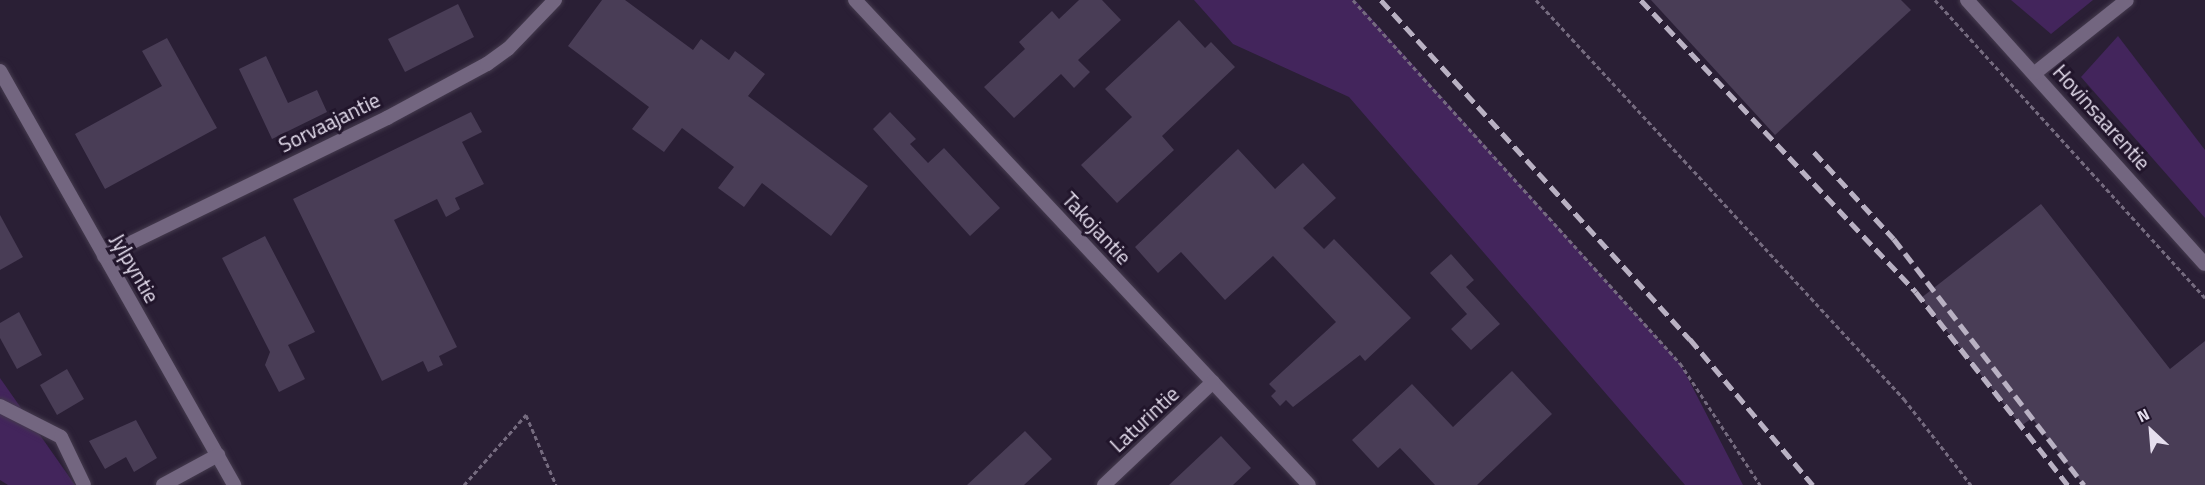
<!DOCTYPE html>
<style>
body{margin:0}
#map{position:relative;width:2205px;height:485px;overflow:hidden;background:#2a1f35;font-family:"Titillium Web",sans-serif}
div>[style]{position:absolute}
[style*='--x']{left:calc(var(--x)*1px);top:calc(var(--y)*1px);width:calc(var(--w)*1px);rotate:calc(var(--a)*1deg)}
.green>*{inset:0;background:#43255c}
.building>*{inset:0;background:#493d56}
.path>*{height:3px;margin-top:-1.5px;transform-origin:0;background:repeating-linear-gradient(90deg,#756b7f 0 4.5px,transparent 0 7.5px)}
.roads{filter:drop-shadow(0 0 2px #453b4e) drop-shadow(0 0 2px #453b4e)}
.street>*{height:14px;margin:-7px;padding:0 7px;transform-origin:7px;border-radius:7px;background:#736680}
.rail>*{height:4.5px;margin-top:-2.25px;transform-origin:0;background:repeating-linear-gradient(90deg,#b9b1c3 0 12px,transparent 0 18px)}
span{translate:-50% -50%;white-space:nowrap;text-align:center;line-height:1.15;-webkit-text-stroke:6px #21152b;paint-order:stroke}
.street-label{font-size:21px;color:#e5deee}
.north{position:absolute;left:2121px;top:401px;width:60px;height:60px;-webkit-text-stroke:4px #21152b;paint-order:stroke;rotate:334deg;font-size:16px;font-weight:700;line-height:24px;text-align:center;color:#e5deee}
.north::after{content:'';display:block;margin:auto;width:21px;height:27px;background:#e5deee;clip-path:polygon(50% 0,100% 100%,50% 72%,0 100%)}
</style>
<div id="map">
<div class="green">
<i style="clip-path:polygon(1194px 0,1355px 0,1680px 363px,1743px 485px,1685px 485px,1349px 97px,1233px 44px)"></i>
<i style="clip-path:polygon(2011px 0,2093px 0,2051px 34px)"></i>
<i style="clip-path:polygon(2118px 36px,2205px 150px,2205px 218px,2081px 77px)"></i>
<i style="clip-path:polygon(0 378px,75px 485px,8px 485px,0 480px)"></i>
</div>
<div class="building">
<i style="clip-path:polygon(602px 0,625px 0,693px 50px,701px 39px,729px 60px,735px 51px,765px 74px,748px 96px,868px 186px,831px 236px,762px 183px,744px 207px,718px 188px,734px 167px,682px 128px,664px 152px,632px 129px,649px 107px,568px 46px)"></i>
<i style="clip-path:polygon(1079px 0,1102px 0,1121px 20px,1078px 60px,1090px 72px,1074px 88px,1061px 74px,1014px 118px,984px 87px,1025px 49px,1019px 42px,1052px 11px,1059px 19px)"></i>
<i style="clip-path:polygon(1651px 0,1901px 0,1911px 10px,1775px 135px)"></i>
<i style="clip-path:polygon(458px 4px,474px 37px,405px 72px,388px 39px)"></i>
<i style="clip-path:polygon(1179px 20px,1205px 48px,1211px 42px,1235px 67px,1162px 136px,1174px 150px,1117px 203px,1081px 165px,1132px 117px,1105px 89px)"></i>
<i style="clip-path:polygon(167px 38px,217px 128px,105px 189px,75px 134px,162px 86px,142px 51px)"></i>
<i style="clip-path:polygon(266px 56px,288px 103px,317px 90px,327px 112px,272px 139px,239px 69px)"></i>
<i style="clip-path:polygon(471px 112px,482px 132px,462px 142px,484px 184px,455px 198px,460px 209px,446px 217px,437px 199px,394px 220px,457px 347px,439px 356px,443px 365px,428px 372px,423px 361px,382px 381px,293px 199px)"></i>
<i style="clip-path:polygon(890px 112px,916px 139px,910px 144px,928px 163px,944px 148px,1000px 208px,970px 236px,873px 129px)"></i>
<i style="clip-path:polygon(1238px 149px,1275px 189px,1303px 163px,1336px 198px,1303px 228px,1324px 249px,1334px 239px,1411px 318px,1365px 361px,1360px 355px,1293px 407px,1286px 400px,1280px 406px,1271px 396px,1276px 391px,1269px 384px,1336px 322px,1273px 256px,1225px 300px,1181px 252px,1158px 273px,1135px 247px)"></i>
<i style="clip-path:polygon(2041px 204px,2170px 369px,2205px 341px,2205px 485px,2084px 485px,2032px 418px,2021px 426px,1921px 298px)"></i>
<i style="clip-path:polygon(0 215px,23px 257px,0 270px)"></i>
<i style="clip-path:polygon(265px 236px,315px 332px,288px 345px,305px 379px,279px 392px,265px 365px,270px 352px,222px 258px)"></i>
<i style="clip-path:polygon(1451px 254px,1474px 280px,1466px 287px,1500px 324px,1471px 350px,1451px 329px,1467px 314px,1430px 273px)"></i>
<i style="clip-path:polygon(19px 312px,42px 355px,17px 369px,0 338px,0 323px)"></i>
<i style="clip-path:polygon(67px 369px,84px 399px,57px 415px,40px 385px)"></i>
<i style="clip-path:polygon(1512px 371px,1552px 414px,1477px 485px,1435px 485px,1400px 448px,1378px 468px,1352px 440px,1412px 384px,1453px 427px)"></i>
<i style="clip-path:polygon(136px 420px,157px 458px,134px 472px,126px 457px,105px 469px,89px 441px)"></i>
<i style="clip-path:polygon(1025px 431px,1052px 459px,1024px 485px,967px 485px)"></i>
<i style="clip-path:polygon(1221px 436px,1251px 468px,1233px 485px,1169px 485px)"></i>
</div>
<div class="path">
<i style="--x:1353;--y:0;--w:489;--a:48"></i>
<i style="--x:1680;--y:363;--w:146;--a:56.7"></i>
<i style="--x:1536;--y:0;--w:543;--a:47.31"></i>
<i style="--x:1904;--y:399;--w:109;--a:52.1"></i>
<i style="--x:1935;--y:0;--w:402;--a:47.8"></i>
<i style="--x:464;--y:485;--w:94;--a:-48.5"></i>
<i style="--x:526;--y:415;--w:76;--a:66.8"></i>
</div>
<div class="roads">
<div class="street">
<i style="--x:855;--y:0;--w:664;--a:46.89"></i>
<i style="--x:1967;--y:0;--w:355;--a:48"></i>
<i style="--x:0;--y:71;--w:476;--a:60.5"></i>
<i style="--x:2035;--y:73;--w:117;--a:-38.4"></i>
<i style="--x:104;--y:256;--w:315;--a:-26"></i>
<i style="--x:387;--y:118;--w:114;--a:-28.4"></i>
<i style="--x:487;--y:64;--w:26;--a:-36"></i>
<i style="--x:508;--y:49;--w:68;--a:-46.2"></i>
<i style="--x:0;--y:406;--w:68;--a:26.9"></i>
<i style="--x:61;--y:437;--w:53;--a:64.4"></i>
<i style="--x:163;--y:485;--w:63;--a:-28.6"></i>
<i style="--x:1104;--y:485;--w:150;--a:-43.4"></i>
</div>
</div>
<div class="rail">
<i style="--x:1381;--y:0;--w:459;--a:47.7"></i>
<i style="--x:1690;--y:339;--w:191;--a:49.9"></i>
<i style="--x:1641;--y:0;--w:401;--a:46.7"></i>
<i style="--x:1916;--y:292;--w:246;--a:51.8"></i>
<i style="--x:1814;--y:152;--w:118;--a:47.4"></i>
<i style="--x:1894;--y:239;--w:311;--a:52.3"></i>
</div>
<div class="street-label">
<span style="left:2102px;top:117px;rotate:48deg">Hovinsaarentie</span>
<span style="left:329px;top:122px;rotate:-26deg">Sorvaajantie</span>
<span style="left:1097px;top:228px;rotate:47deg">Takojantie</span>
<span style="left:135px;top:268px;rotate:60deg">Jylpyntie</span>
<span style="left:1144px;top:419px;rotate:-43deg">Laturintie</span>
</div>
<div class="north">N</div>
</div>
